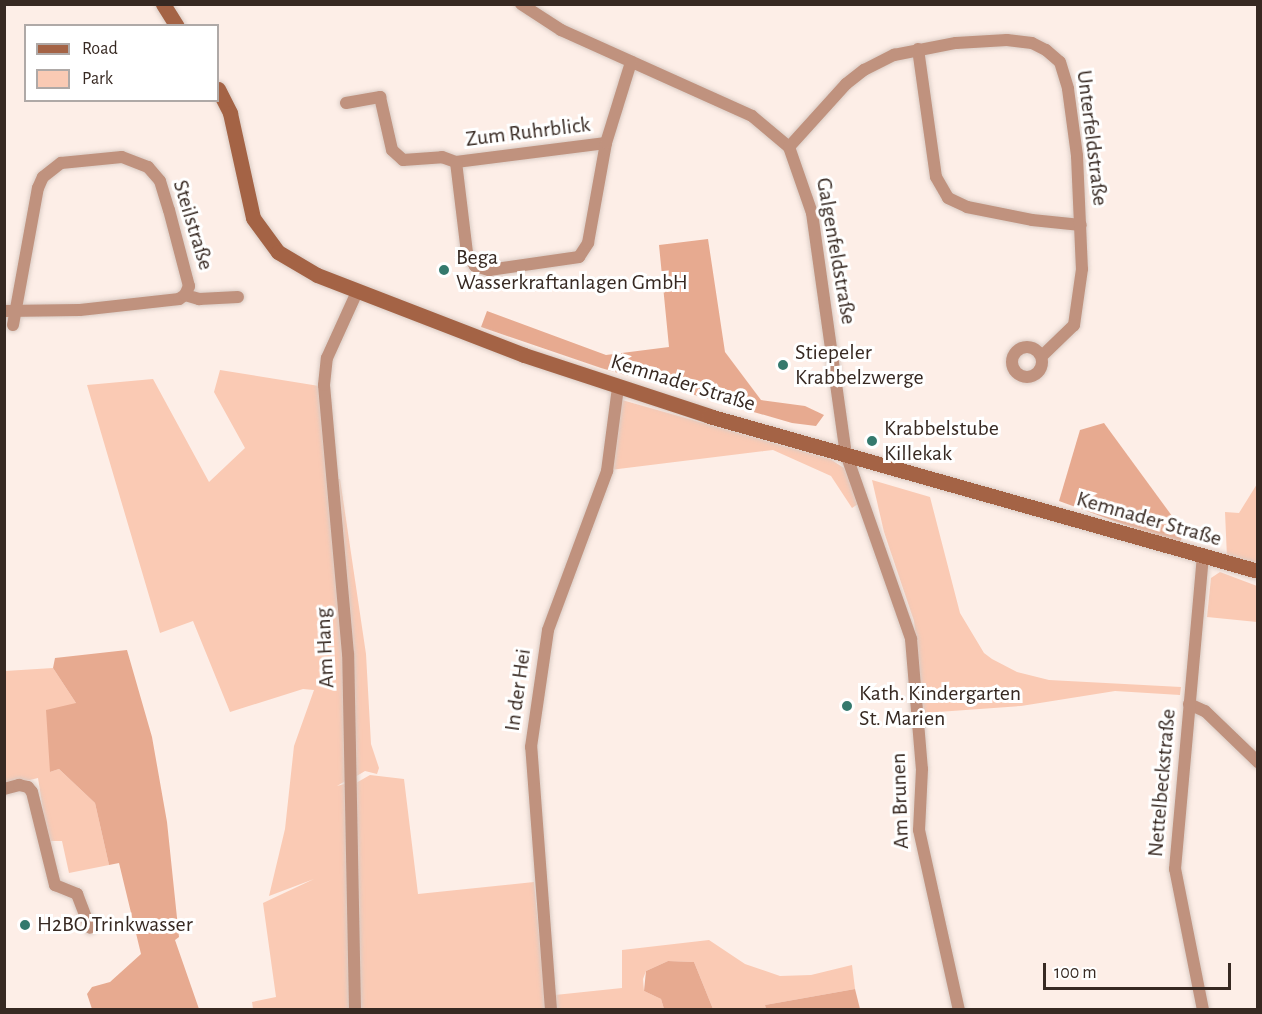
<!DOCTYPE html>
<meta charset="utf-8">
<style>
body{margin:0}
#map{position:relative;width:1262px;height:1014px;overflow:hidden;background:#fdeee7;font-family:"Alegreya Sans",sans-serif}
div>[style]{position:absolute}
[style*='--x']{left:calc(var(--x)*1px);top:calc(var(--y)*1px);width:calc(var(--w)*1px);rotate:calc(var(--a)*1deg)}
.green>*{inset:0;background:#facab4}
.forest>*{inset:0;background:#e7aa90}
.roads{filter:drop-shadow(0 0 2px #d9cbc4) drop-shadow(0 0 2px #d9cbc4)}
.street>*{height:12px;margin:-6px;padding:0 6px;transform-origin:6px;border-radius:6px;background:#c0927e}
.street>.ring{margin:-6px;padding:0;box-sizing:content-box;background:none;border:12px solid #c0927e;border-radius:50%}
.secondary>*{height:15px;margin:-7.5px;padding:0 7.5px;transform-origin:7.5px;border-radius:7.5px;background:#a46345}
.dots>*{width:16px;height:16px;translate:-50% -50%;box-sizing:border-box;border:3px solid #fff;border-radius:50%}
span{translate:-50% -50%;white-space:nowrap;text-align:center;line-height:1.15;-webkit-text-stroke:6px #fff;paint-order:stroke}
.street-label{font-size:22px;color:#372922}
.poi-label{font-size:22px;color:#372922}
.left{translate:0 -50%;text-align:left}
.frame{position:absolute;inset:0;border:6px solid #372922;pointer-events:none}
.legend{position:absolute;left:24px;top:24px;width:195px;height:78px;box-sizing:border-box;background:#fff;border:2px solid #afa9a7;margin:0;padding:8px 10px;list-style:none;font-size:18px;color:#372922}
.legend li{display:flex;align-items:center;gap:12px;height:30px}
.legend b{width:30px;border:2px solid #afa9a7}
.scale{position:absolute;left:1043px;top:963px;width:188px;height:27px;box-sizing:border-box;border:3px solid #372922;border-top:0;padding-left:8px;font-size:18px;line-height:21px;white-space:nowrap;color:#372922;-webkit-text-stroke:4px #fff;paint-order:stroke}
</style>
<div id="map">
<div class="green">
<i style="clip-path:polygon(220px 370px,319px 386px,341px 612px,347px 780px,337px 786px,348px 783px,351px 1009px,253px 1009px,252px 1002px,276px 997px,263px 903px,314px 879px,269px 896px,285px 829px,294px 746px,314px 690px,303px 689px,230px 712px,193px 621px,160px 633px,87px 385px,153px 379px,209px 482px,245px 448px,214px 392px)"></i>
<i style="clip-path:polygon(622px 400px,830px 459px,844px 468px,858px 504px,852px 508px,831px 476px,773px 450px,610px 470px)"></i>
<i style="clip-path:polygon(336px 479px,340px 479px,366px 654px,371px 744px,379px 768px,377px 774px,365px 771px,355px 777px)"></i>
<i style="clip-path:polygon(872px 480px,930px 497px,960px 613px,984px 653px,992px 659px,1017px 672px,1049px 680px,1181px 687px,1180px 695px,1115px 691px,1021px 706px,924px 713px,914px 621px,884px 532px)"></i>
<i style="clip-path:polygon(1257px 484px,1257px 565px,1227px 558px,1225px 512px,1239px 513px)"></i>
<i style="clip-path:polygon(1220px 572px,1257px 586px,1257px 622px,1207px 617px,1211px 578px)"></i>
<i style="clip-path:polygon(53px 668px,76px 703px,50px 772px,59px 769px,95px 803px,109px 865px,69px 873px,62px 841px,48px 841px,38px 778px,5px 786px,5px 671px)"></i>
<i style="clip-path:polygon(370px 775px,404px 779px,418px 894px,534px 882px,546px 1009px,360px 1009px,356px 783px)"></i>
<i style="clip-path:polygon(709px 940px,745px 964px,780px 976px,811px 975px,852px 965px,855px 989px,765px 1005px,766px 1009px,713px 1009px,694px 962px,668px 961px,646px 971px,643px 979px,644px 991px,661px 999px,664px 1009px,555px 1009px,555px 995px,622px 988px,622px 950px)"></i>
</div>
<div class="forest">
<i style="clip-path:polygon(708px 239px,725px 352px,761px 400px,805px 406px,824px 415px,816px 426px,792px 423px,601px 368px,481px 327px,487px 311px,606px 355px,669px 347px,659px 245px)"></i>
<i style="clip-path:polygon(1104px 423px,1183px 531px,1180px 545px,1059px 501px,1080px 430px)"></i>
<i style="clip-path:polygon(127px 650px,152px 737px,167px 822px,179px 937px,175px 940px,199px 1009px,92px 1009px,87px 994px,92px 987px,110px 982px,141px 954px,119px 863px,109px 865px,95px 803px,59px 769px,50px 772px,46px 710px,76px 703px,53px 668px,55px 658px)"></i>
<i style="clip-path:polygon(668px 961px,694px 962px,713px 1009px,664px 1009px,661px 999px,644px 991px,646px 971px)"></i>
<i style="clip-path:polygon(855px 989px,860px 1009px,766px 1009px,765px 1005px)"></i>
</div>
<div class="roads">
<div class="street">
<i style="--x:521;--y:4;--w:48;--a:33"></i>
<i style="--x:561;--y:30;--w:209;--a:24.2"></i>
<i style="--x:752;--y:116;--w:48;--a:40"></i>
<i style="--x:789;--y:147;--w:70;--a:70.8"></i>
<i style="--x:812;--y:213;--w:243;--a:82"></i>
<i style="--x:846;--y:454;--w:196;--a:70.6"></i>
<i style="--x:911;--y:639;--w:130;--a:85.2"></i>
<i style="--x:922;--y:769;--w:61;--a:92.8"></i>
<i style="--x:919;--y:830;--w:184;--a:77.5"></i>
<i style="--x:918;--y:49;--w:129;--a:82"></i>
<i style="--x:936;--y:177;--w:24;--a:60"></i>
<i style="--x:948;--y:198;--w:21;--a:25"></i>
<i style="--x:967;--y:207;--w:66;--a:11.3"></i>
<i style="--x:1032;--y:220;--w:49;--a:5.8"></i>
<i style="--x:346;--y:103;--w:35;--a:-10"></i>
<i style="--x:380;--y:97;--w:54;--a:77.2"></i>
<i style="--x:392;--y:150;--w:15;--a:42"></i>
<i style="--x:403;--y:160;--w:39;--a:-4"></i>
<i style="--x:442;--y:157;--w:15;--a:20"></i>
<i style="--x:456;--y:162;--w:151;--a:-7.2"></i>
<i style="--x:789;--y:147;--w:85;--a:-47.9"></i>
<i style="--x:846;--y:84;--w:23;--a:-38"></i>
<i style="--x:864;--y:70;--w:34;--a:-27"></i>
<i style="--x:894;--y:55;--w:63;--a:-11"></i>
<i style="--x:956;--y:43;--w:51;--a:-3.4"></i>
<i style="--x:1007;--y:40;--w:25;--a:7"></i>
<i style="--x:1032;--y:43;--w:16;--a:27"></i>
<i style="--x:1046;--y:50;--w:18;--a:41"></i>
<i style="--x:1060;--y:62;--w:28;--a:73"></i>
<i style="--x:1068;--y:89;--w:68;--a:82.3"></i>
<i style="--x:1077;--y:156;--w:113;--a:87.5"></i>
<i style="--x:1082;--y:269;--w:57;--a:98.1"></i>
<i style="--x:1074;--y:325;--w:45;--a:135.9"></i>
<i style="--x:456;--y:162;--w:92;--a:83.1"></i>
<i style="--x:467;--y:253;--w:15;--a:58"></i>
<i style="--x:475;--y:266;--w:15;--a:16"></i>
<i style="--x:489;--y:270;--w:91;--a:-8.2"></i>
<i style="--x:579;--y:257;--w:17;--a:-57"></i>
<i style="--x:588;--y:243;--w:102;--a:-79.8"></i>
<i style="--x:606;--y:143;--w:85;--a:-72.8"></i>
<i style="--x:4;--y:311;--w:76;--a:-0.8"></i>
<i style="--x:80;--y:310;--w:100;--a:-6.3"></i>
<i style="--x:179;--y:299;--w:7;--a:-34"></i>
<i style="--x:185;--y:295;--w:15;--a:16"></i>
<i style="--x:199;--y:299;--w:39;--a:-3"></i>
<i style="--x:13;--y:325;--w:139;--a:-79.7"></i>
<i style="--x:38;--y:188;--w:12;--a:-66"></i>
<i style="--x:43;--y:177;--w:23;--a:-38"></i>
<i style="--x:61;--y:163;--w:61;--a:-5.6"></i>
<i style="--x:122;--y:157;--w:28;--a:21"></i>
<i style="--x:148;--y:167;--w:18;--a:49"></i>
<i style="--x:160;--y:181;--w:30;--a:73"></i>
<i style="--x:169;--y:210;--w:79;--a:75.3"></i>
<i style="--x:189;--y:286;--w:10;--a:114"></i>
<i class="ring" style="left:1012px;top:347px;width:18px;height:18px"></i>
<i style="--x:1189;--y:704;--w:17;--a:24"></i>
<i style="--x:1205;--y:711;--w:74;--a:43.9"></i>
<i style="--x:4;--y:789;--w:16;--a:-15"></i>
<i style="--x:19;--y:785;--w:9;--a:13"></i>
<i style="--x:28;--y:787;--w:6;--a:51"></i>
<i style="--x:32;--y:792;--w:96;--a:76.1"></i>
<i style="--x:55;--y:885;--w:24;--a:22"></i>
<i style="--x:77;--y:894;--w:36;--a:69"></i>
<i style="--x:355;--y:1010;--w:356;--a:-91.1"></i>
<i style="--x:348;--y:654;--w:270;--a:-95.1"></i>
<i style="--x:324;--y:385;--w:27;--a:-84"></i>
<i style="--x:327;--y:358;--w:72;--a:-65.6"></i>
<i style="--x:551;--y:1010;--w:264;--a:-94.3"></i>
<i style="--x:531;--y:747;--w:118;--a:-81.7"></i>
<i style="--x:548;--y:630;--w:170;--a:-69.6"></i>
<i style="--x:607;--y:471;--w:85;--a:-82.5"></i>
<i style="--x:1203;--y:1010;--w:144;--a:-101.2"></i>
<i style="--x:1175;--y:869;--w:312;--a:-84.9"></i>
</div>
<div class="secondary">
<i style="--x:163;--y:4;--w:26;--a:58"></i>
<i style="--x:218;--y:89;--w:27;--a:63"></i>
<i style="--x:230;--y:113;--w:107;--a:77.6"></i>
<i style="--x:253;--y:218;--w:42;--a:53.7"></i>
<i style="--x:278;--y:252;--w:45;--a:30.5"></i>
<i style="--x:317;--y:275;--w:222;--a:21.1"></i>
<i style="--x:524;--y:355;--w:195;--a:18.2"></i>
<i style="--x:709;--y:416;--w:570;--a:15.77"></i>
</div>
</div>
<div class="dots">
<i style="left:444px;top:270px;background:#34796d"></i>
<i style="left:783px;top:365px;background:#34796d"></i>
<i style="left:872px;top:441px;background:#34796d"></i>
<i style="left:847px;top:706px;background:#34796d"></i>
<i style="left:25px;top:925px;background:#34796d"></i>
</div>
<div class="street-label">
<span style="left:528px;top:132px;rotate:-7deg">Zum Ruhrblick</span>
<span style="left:1092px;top:138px;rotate:83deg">Unterfeldstraße</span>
<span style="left:193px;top:225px;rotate:73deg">Steilstraße</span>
<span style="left:836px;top:251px;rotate:80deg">Galgenfeldstraße</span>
<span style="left:683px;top:383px;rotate:17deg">Kemnader Straße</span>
<span style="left:1149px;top:519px;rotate:16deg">Kemnader Straße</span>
<span style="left:325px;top:648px;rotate:-93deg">Am Hang</span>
<span style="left:518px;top:690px;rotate:-82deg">In der Hei</span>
<span style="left:1162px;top:783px;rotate:-85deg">Nettelbeckstraße</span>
<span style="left:900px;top:801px;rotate:-92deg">Am Brunen</span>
</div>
<div class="poi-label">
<span class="left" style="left:456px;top:270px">Bega<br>Wasserkraftanlagen GmbH</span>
<span class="left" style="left:795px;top:365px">Stiepeler<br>Krabbelzwerge</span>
<span class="left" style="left:884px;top:441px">Krabbelstube<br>Killekak</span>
<span class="left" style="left:859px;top:706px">Kath. Kindergarten<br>St. Marien</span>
<span class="left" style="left:37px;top:925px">H2BO Trinkwasser</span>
</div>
<div class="frame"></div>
<ul class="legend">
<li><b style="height:8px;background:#a46345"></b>Road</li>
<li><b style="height:16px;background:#facab4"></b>Park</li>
</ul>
<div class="scale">100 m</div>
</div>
